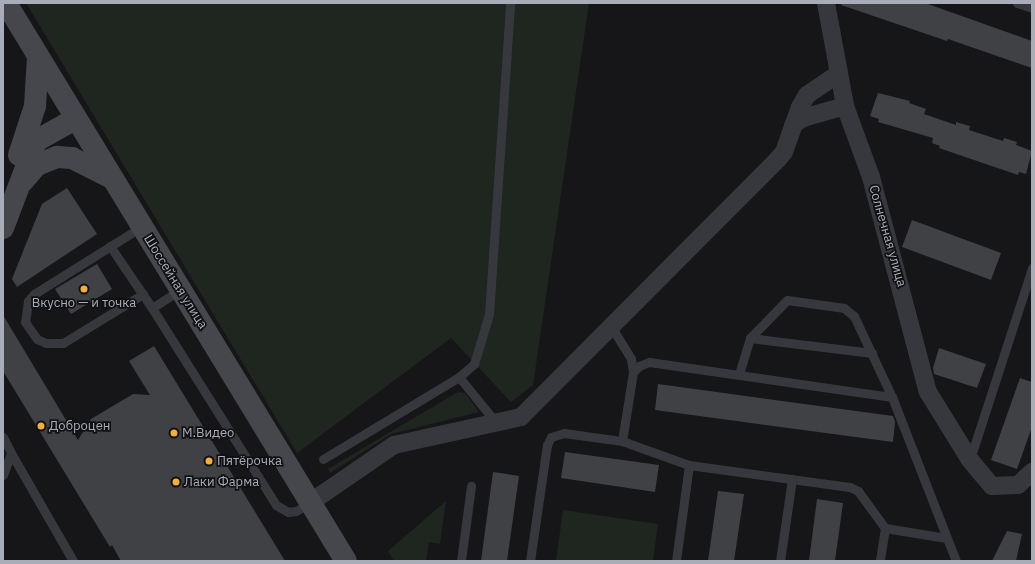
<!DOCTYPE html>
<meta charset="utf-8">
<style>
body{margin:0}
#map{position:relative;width:1035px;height:564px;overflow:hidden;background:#161618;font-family:"IBM Plex Sans",sans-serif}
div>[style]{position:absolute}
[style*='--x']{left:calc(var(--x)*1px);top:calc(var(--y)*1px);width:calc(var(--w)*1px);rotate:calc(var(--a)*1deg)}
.green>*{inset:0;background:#1e261f}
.building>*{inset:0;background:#404145}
.lane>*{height:9px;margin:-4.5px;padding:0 4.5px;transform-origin:4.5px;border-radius:4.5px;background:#37383d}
.street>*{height:18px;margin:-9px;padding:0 9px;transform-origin:9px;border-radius:9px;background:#37383d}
.secondary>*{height:22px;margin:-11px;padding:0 11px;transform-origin:11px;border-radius:11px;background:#45474d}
.dots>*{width:11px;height:11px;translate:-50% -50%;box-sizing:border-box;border:2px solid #111113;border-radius:50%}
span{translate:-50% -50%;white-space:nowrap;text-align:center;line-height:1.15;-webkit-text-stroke:3.5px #111113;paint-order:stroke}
.street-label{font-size:13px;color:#a8adb8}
.poi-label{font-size:13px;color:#a8adb8}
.left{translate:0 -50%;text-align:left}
.frame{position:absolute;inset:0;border:4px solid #a8adb8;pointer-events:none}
</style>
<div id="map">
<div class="green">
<i style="clip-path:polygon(26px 3px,589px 3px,533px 385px,511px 402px,451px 338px,297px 453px)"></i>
<i style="clip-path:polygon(458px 392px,465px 393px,479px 412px,391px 434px,330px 473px,328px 469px)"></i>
<i style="clip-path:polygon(446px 501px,440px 544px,429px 542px,426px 560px,434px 561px,394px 561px,388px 551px)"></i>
<i style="clip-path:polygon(563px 510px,658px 524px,653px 561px,556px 561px)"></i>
</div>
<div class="building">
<i style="clip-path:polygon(841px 3px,925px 3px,1032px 41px,1032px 68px,948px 39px,947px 41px,841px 5px)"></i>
<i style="clip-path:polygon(878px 93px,910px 101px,909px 103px,926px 109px,924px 114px,956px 125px,956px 122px,970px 126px,969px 130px,1003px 141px,1004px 138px,1017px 142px,1016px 145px,1032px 151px,1026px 174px,1019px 172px,1018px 175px,939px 148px,940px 146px,932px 143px,933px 138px,878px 122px,879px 119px,870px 116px)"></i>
<i style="clip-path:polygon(67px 188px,97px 234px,17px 287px,12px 279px,42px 204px)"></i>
<i style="clip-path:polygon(912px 220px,1001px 253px,991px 280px,902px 247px)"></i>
<i style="clip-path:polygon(97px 264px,112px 289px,71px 314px,55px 289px)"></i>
<i style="clip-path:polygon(3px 315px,78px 440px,91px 419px,133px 394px,150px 395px,129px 361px,154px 346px,285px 561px,121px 561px,112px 545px,110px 547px,3px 371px)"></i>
<i style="clip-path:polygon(939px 348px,986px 364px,977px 388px,934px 374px,933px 368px)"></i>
<i style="clip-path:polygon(1020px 378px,1032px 382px,1032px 427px,1017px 469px,991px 460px)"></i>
<i style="clip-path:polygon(658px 384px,893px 416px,895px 422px,893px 442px,655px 410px)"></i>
<i style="clip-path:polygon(565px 452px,659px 465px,655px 492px,561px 478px)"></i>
<i style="clip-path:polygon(493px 472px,519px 476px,507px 561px,481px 561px)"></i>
<i style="clip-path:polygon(718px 491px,744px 494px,734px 561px,708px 561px)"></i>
<i style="clip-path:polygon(817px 499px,843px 503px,835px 561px,809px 561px)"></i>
<i style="clip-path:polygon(1007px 531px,1022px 534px,1016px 561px,992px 561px)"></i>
</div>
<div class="lane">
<i style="--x:1017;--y:3;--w:16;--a:18"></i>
<i style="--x:133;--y:232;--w:117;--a:147.9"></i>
<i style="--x:34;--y:294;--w:9;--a:131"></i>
<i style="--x:28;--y:301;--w:21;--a:98"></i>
<i style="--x:25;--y:322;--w:21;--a:55"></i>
<i style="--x:37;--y:339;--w:10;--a:24"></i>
<i style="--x:46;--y:343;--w:17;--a:0"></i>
<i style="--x:63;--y:343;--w:94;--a:-31.5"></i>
<i style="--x:110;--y:246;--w:75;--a:55.9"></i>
<i style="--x:152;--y:308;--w:233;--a:57.8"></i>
<i style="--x:276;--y:505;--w:14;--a:30"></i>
<i style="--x:288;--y:512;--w:8;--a:-7"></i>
<i style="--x:296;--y:511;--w:17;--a:-31"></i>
<i style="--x:152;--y:308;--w:33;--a:-33"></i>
<i style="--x:612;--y:328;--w:36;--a:58"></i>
<i style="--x:631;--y:359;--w:13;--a:81"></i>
<i style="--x:750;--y:338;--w:123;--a:7"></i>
<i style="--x:739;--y:374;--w:38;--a:-73"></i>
<i style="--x:750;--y:338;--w:53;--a:-45.8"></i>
<i style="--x:787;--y:300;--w:58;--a:8"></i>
<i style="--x:844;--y:308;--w:13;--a:39"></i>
<i style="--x:854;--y:316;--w:89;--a:64.9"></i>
<i style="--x:892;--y:397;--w:176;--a:68.7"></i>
<i style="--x:459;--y:377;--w:60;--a:51"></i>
<i style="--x:3;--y:437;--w:18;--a:63"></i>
<i style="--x:622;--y:441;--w:70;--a:-80.9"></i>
<i style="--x:633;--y:372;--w:8;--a:-45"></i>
<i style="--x:639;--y:366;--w:11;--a:-22"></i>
<i style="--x:649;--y:362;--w:246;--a:8.2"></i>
<i style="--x:323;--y:459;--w:159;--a:-31.1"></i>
<i style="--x:459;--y:377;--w:20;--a:-41"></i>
<i style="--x:474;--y:364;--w:52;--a:-73.3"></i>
<i style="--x:489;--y:314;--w:312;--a:-86.1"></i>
<i style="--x:970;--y:459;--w:201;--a:-72"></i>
<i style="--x:3;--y:475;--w:23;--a:-70"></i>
<i style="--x:11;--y:453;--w:125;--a:60.1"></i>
<i style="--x:885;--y:528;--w:62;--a:9.3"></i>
<i style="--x:461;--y:561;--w:76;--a:-82.4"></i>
<i style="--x:530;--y:561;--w:117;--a:-81.7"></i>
<i style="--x:547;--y:445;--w:9;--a:-63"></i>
<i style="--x:551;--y:437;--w:14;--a:-17"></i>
<i style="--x:564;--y:433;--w:59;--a:7.9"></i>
<i style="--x:622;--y:441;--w:71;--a:19.7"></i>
<i style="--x:689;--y:465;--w:162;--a:7.8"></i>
<i style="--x:850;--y:487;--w:9;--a:27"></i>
<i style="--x:858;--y:491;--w:46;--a:53.9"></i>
<i style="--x:885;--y:528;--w:33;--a:99"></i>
<i style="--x:676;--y:561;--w:97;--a:-82.3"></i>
<i style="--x:780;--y:561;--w:83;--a:-81.7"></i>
</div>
<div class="street">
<i style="--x:826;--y:3;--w:105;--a:79.5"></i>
<i style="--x:845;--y:106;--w:76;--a:69.9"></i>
<i style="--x:871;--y:177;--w:222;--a:75.2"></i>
<i style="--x:928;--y:392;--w:80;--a:58.3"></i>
<i style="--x:970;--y:460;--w:34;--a:50"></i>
<i style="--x:992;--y:486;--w:26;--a:-2"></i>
<i style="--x:1018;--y:485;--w:19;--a:-43"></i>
<i style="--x:793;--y:125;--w:12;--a:-35"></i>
<i style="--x:803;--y:118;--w:44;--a:-15.9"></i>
<i style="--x:311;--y:502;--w:101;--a:-34.5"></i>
<i style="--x:394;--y:445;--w:130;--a:-12.4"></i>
<i style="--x:521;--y:417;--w:364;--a:-45.1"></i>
<i style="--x:778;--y:159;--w:9;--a:-49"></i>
<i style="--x:784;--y:152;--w:48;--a:-70.4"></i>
<i style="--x:800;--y:107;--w:14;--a:-60"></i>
<i style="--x:807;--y:95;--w:37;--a:-34"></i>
</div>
<div class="secondary">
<i style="--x:6;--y:3;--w:653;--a:58.65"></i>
<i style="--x:19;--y:155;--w:52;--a:-71.9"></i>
<i style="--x:35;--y:106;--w:49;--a:-86.5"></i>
<i style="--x:23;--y:181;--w:21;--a:-49"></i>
<i style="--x:37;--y:165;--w:22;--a:-22"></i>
<i style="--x:57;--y:157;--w:15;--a:4"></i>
<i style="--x:72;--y:158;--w:42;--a:26.6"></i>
<i style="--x:3;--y:228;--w:93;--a:-69.2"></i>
<i style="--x:36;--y:141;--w:45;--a:-29.4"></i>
</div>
<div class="dots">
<i style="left:84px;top:289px;background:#f2b134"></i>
<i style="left:41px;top:426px;background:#f2b134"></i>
<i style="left:174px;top:433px;background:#f2b134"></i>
<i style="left:209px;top:461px;background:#f2b134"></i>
<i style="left:176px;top:482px;background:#f2b134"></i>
</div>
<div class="street-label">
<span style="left:887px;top:236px;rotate:74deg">Солнечная улица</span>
<span style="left:175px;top:282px;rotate:58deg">Шоссейная улица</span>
</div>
<div class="poi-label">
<span style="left:84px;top:303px">Вкусно — и точка</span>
<span class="left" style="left:49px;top:426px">Доброцен</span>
<span class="left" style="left:182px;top:433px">М.Видео</span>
<span class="left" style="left:217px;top:461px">Пятёрочка</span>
<span class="left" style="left:184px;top:482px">Лаки Фарма</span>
</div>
<div class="frame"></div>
</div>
